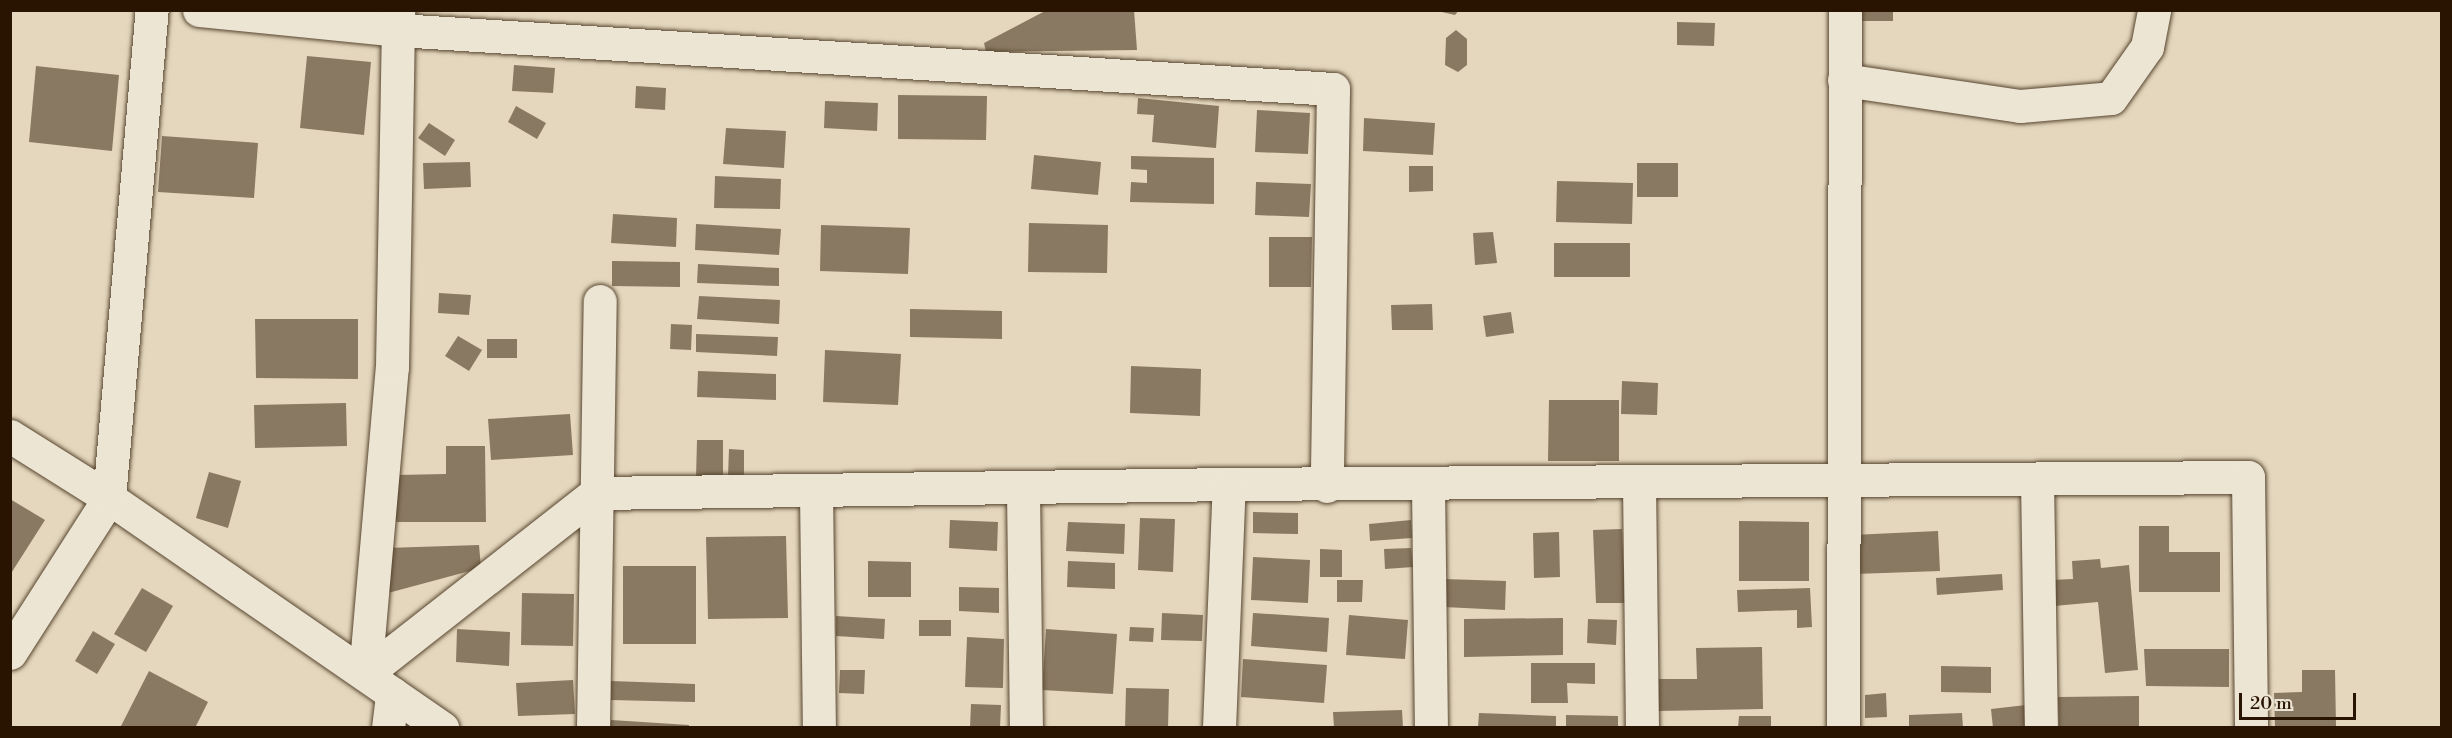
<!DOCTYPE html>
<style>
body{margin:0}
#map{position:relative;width:2452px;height:738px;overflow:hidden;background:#e4d7bd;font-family:"Libre Bodoni",serif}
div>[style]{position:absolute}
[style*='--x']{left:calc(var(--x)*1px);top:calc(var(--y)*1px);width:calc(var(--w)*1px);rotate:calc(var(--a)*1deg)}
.building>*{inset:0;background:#8a7962}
.roads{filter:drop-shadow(0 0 2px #57452f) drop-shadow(0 0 2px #57452f)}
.minor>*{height:33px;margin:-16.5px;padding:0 16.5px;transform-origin:16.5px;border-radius:16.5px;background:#ede5d4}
span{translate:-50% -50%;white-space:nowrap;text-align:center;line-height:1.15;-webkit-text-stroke:4.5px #ede5d4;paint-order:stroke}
.frame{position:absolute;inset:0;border:12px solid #281400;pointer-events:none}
.scale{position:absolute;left:2239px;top:693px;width:117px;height:27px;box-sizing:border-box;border:3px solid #281400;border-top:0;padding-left:8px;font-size:18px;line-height:21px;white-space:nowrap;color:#281400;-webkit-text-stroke:4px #ede5d4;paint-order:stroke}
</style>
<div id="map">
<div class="building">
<i style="clip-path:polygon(1047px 10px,1134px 10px,1137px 50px,986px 52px,984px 43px)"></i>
<i style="clip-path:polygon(1433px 10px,1459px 10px,1455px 15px)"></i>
<i style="clip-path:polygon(1853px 10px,1893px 10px,1893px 21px,1853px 21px)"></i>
<i style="clip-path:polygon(1677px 22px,1715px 23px,1714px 46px,1677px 45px)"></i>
<i style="clip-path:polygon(1456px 30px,1467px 39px,1467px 65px,1458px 72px,1445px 65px,1446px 38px)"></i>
<i style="clip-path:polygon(307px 56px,371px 62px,364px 135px,300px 128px)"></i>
<i style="clip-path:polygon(514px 65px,555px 68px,553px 93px,512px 91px)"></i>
<i style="clip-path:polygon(36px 66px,119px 75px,112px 151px,29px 142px)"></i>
<i style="clip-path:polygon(636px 86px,666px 88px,665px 110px,635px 108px)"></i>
<i style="clip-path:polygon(898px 95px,987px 96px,986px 140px,898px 139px)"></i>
<i style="clip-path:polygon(1138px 98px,1219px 106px,1216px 148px,1152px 142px,1154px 115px,1137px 114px)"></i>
<i style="clip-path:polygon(825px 101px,878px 103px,877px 131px,824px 128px)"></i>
<i style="clip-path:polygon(516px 106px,546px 123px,537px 139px,508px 122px)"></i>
<i style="clip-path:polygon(1257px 110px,1310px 113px,1308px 154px,1255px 152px)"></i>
<i style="clip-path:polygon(1364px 118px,1435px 123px,1433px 155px,1363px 151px)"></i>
<i style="clip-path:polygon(429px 123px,455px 140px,445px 156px,418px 138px)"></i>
<i style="clip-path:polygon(726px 128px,786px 131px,784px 168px,723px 164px)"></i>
<i style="clip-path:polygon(162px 136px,258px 143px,254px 198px,158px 192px)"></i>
<i style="clip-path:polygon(1034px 155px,1101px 162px,1098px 195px,1031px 189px)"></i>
<i style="clip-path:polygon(1131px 156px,1214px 158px,1214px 204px,1130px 202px,1131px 182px,1147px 183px,1147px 170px,1131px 169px)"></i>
<i style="clip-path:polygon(470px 162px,471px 187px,424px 189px,423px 163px)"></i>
<i style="clip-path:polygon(1637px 163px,1678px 163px,1678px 197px,1637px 197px)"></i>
<i style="clip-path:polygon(1409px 166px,1433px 166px,1433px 191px,1409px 192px)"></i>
<i style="clip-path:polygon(715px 176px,781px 179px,780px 209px,714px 208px)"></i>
<i style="clip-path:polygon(1557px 181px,1633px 183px,1632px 224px,1556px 222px)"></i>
<i style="clip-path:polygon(1256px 182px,1311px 184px,1309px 217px,1255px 215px)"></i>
<i style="clip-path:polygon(613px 214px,677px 218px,676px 247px,611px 243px)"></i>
<i style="clip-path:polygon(1029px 223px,1108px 225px,1107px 273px,1028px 272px)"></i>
<i style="clip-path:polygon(696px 224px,781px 229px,779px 255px,695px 250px)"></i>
<i style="clip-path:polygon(821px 225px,910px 228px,908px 274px,820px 271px)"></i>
<i style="clip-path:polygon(1493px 232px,1497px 263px,1475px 265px,1473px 233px)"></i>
<i style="clip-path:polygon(1269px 237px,1312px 237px,1311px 287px,1269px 287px)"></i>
<i style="clip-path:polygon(1554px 243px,1630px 243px,1630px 277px,1554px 277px)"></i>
<i style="clip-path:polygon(612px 261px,680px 262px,680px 287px,612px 286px)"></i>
<i style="clip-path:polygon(698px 264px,779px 268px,779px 286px,697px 283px)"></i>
<i style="clip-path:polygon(439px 293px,471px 295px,469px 315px,438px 313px)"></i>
<i style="clip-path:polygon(699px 296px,780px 300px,779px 324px,697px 319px)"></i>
<i style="clip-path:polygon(1432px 304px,1433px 330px,1392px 330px,1391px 305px)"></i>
<i style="clip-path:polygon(910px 309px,1002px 311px,1002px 339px,910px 337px)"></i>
<i style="clip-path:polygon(1511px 312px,1514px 333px,1486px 337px,1483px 316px)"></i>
<i style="clip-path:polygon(255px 319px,358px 319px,358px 379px,256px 378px)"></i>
<i style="clip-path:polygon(671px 324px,692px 325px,691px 350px,670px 349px)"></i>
<i style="clip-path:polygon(696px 334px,778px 337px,777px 356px,696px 352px)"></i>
<i style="clip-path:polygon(458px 336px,482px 350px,469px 371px,445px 356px)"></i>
<i style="clip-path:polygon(487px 339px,517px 339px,517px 358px,487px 358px)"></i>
<i style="clip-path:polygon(825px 350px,901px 354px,898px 405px,823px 402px)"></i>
<i style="clip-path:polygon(1131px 366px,1201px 369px,1200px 416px,1130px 413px)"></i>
<i style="clip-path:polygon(698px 371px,776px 374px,776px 400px,697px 397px)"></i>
<i style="clip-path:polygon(1622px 381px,1658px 383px,1657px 415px,1621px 414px)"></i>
<i style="clip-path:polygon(1549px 400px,1619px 400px,1619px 461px,1548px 461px)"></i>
<i style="clip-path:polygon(346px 403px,347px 446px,255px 448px,254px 405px)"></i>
<i style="clip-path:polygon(570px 414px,573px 455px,491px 460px,488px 419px)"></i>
<i style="clip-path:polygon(697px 440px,723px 440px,723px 478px,696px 478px)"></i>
<i style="clip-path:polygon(446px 446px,485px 446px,486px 522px,396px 522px,396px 475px,446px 474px)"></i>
<i style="clip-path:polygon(729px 449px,744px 450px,744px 476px,728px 476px)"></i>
<i style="clip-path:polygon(209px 472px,241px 481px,228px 528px,196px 518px)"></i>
<i style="clip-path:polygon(10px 499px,45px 520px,10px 575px)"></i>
<i style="clip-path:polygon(1253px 512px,1298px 513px,1298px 534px,1253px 533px)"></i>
<i style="clip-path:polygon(1140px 518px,1175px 519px,1173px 572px,1138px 570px)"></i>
<i style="clip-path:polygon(950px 520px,998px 522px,997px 551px,949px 548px)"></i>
<i style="clip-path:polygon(1411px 520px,1412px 538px,1370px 541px,1369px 524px)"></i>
<i style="clip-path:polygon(1739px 521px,1809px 522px,1809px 581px,1739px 581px)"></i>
<i style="clip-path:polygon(1068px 522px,1125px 524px,1124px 554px,1066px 551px)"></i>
<i style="clip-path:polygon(2139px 526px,2169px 526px,2169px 552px,2220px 552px,2220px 592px,2139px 592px)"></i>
<i style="clip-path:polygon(1622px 529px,1625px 603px,1596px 603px,1593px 530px)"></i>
<i style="clip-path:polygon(1938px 531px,1940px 571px,1855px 574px,1852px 535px)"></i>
<i style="clip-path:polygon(1559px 532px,1560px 577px,1534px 578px,1533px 533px)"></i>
<i style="clip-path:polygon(786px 536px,788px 618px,708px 619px,706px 537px)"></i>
<i style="clip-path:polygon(479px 545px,481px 568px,388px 593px,386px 548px)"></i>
<i style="clip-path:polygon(1411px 548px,1413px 567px,1385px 569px,1384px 549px)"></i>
<i style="clip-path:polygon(1320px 549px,1342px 550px,1342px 577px,1320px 577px)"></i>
<i style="clip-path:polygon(1253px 557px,1310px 560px,1308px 603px,1251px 600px)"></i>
<i style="clip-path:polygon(2100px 559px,2101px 568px,2129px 565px,2138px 670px,2105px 673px,2098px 602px,2054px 606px,2051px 580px,2073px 579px,2072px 561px)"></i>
<i style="clip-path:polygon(868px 561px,911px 562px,911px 597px,868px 597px)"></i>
<i style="clip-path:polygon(1068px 561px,1115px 563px,1115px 589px,1067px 587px)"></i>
<i style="clip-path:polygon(623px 566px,696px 566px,696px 644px,623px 644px)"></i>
<i style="clip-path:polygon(2002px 574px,2003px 590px,1937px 595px,1936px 578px)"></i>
<i style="clip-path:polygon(1444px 579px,1506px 581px,1505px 610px,1444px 607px)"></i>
<i style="clip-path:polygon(1337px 580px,1363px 580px,1362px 602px,1337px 602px)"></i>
<i style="clip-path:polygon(959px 587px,999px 588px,999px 613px,959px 611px)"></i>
<i style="clip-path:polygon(142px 588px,173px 606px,146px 652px,114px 634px)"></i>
<i style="clip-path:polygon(1810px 588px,1812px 627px,1797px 628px,1797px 610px,1738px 612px,1737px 590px)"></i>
<i style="clip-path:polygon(522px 593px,574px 594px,573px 646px,521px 645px)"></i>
<i style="clip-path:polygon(1162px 613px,1203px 615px,1202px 641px,1161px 640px)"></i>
<i style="clip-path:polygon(1253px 613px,1329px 618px,1327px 652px,1251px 646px)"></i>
<i style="clip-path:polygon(1349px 615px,1408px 620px,1405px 659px,1346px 655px)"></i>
<i style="clip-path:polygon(836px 616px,885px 619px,884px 639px,836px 636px)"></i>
<i style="clip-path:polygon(1563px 618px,1563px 655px,1464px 657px,1464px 619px)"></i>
<i style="clip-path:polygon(1588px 619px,1617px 620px,1616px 645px,1587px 643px)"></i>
<i style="clip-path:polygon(919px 620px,951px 620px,951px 636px,919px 636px)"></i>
<i style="clip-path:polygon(1130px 627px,1154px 628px,1153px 642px,1129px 641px)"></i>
<i style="clip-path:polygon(457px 629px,510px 632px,509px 666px,456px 662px)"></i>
<i style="clip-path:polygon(1046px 629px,1117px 634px,1113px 694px,1042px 690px)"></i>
<i style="clip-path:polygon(93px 631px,115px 644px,97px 674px,75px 661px)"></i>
<i style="clip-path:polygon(967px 637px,1004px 639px,1003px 688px,965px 687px)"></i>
<i style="clip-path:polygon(1762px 647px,1763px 709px,1658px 711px,1657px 679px,1697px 679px,1696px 648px)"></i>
<i style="clip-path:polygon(2144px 649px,2229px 649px,2229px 687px,2146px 686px)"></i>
<i style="clip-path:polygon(1243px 659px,1327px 665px,1324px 703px,1241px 697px)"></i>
<i style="clip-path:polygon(1531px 663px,1595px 663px,1595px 684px,1567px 683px,1568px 703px,1531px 703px)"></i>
<i style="clip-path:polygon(1941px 666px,1991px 667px,1991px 693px,1941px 692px)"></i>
<i style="clip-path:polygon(840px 670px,865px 670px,864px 694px,839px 693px)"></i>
<i style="clip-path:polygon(2302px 670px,2335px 670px,2336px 726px,2275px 727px,2274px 693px,2302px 692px)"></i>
<i style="clip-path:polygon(149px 671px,208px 702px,195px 728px,120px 728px)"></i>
<i style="clip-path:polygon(573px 680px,575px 714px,518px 716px,516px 683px)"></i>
<i style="clip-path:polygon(611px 681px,695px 684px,695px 702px,611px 700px)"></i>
<i style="clip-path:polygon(1126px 688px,1169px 689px,1168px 728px,1125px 728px)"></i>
<i style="clip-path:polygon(1886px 693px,1887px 717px,1865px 718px,1865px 695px)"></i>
<i style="clip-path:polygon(2139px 696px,2139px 728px,2059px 728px,2058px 697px)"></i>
<i style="clip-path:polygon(971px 704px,1001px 705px,1000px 728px,970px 728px)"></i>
<i style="clip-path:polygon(2026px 705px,2029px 728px,1993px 728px,1991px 709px)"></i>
<i style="clip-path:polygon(1402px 710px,1403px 728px,1334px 728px,1333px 712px)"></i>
<i style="clip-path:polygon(1479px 713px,1556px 716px,1556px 728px,1478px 728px)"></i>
<i style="clip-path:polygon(1962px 713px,1963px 728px,1909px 728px,1909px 715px)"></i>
<i style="clip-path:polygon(1566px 715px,1618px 716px,1618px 728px,1566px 728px)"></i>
<i style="clip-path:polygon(1739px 716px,1771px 716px,1771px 728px,1738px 728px)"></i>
<i style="clip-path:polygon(611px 720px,689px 725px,689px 728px,610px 728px)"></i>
</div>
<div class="roads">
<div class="minor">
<i style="--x:199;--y:10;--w:200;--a:5.7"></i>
<i style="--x:398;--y:30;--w:937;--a:3.61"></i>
<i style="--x:1333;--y:89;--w:397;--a:90.9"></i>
<i style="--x:1844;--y:80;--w:178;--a:8.4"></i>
<i style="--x:2020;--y:106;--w:91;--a:-5"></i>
<i style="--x:2111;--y:98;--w:62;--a:-54.8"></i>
<i style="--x:2147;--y:47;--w:38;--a:-79"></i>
<i style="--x:10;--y:436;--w:117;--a:32.1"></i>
<i style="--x:109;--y:498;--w:405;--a:34.6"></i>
<i style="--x:2037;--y:479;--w:249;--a:89.1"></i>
<i style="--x:1639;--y:483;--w:245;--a:89.3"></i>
<i style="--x:1428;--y:485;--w:243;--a:89.3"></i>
<i style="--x:1023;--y:489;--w:239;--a:89.3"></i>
<i style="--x:816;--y:491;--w:237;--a:89.3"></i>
<i style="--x:10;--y:653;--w:184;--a:-57.4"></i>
<i style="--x:109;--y:498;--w:490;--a:-85"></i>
<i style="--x:365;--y:674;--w:293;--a:-38.1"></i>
<i style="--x:596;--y:493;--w:633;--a:-0.81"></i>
<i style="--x:1229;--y:484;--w:1019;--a:-0.39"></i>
<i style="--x:2248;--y:477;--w:251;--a:89.3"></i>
<i style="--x:365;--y:674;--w:308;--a:-85"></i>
<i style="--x:392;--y:367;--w:357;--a:-89"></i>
<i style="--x:388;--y:728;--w:35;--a:-83"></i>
<i style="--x:593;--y:728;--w:427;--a:-89.1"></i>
<i style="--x:1219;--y:728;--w:244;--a:-87.7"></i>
<i style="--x:1843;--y:728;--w:718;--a:-89.84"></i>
</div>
</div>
<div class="frame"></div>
<div class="scale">20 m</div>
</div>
